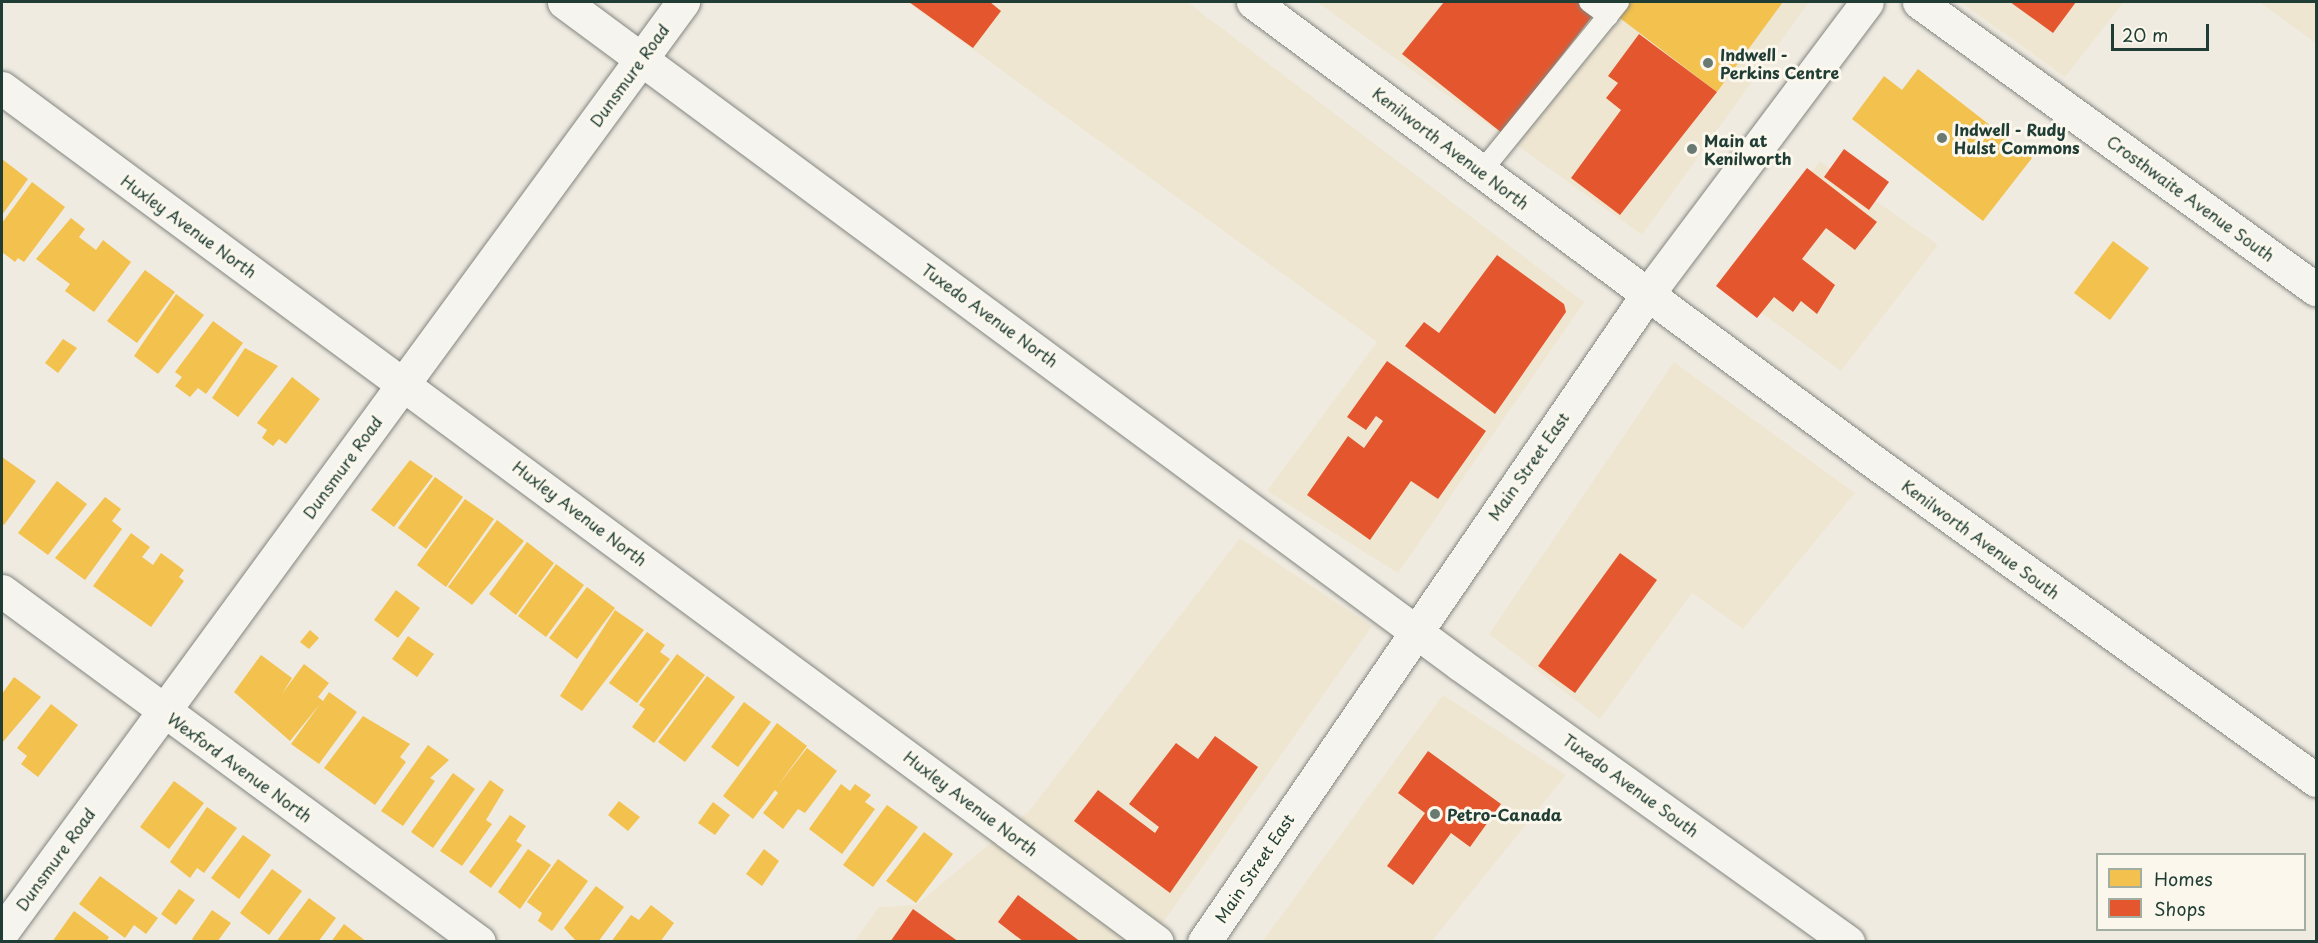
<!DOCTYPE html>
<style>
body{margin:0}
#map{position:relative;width:2318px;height:943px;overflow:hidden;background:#f0ebe1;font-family:"Playpen Sans",sans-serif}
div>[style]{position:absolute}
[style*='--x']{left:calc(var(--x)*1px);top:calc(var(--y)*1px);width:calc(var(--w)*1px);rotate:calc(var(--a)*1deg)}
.built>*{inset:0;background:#efe6d2}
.homes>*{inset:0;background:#f2c14e}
.shops>*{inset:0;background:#e4572e}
.roads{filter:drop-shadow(0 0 2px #838680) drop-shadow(0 0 2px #838680)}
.lane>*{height:20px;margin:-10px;padding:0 10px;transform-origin:10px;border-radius:10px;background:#f5f4ef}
.street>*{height:33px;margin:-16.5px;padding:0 16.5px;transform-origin:16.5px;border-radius:16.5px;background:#f5f4ef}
.secondary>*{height:33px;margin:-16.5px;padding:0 16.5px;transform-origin:16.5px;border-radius:16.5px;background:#f5f4ef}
.primary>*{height:33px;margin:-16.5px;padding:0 16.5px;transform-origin:16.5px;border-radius:16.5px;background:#f5f4ef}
.dots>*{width:16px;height:16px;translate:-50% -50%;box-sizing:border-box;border:3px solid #fbf7ec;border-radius:50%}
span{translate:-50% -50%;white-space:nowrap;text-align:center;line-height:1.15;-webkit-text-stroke:6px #fbf7ec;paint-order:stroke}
.poi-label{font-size:16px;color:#1f3d34;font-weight:700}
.left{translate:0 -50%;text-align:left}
.street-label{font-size:16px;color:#1f3d34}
.frame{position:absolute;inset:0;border:3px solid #1f3d34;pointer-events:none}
.legend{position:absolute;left:2096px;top:853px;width:210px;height:78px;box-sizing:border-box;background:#fbf7ec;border:2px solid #a3ada2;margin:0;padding:8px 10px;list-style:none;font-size:18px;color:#1f3d34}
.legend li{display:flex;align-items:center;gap:12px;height:30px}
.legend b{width:30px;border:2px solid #a3ada2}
.scale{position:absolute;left:2111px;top:24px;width:98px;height:27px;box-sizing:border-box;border:3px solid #1f3d34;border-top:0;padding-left:8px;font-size:18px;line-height:21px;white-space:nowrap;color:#1f3d34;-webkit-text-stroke:4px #fbf7ec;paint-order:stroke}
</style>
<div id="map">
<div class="built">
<i style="clip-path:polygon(907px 2px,1187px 2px,1584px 302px,1398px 573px,1267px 491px,1377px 342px)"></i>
<i style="clip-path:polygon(1317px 2px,1809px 2px,1642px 235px)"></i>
<i style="clip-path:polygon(1960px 2px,2124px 2px,2065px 77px)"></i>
<i style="clip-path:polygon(2259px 2px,2316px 2px,2316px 43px)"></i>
<i style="clip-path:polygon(1820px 161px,1938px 245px,1841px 371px,1722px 284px)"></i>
<i style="clip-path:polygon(1674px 362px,1855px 493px,1743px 629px,1692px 593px,1600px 719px,1489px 634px)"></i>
<i style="clip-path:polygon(1240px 538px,1372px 626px,1150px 941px,854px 942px,879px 907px,916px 905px,1029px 811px)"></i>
<i style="clip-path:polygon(1443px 695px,1566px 775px,1432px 941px,1262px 942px)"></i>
</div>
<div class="homes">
<i style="clip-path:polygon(1627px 2px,1783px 2px,1717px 92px,1616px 15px)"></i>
<i style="clip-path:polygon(1918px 69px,2032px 158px,1983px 221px,1852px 119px,1884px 76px,1902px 90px)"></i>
<i style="clip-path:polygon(2px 159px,28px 179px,2px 215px)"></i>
<i style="clip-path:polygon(32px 182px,65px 207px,24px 262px,18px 258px,15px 262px,2px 252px,2px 223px)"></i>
<i style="clip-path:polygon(71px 218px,85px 229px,79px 237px,96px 250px,103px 240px,131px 262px,94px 312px,65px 291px,70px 284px,36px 259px)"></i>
<i style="clip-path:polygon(2113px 241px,2149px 268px,2110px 320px,2074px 293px)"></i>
<i style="clip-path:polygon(145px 270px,175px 292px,137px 343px,107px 321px)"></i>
<i style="clip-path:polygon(176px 294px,204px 315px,158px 374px,134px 356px)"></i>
<i style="clip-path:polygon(213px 321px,243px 343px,206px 394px,198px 388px,190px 397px,175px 386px,182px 377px,175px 372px)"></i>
<i style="clip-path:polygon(63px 339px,77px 348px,58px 373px,45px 363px)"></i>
<i style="clip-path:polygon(245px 348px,278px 366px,238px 417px,212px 398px)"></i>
<i style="clip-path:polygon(292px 377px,320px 399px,286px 444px,279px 439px,273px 446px,262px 438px,267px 430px,257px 423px)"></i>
<i style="clip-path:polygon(2px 457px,36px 481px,4px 525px,2px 523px)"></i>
<i style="clip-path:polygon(410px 460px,433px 476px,394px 527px,371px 510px)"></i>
<i style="clip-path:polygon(435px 477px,463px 497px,426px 549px,398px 528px)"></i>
<i style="clip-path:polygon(57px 481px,87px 504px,48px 555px,18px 533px)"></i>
<i style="clip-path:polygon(105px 497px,121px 509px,112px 521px,122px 529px,85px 580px,55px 558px)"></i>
<i style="clip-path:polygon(465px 499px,494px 519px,446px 587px,417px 565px)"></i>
<i style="clip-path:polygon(497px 520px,524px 541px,472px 605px,448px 587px)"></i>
<i style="clip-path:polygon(131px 533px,150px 547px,142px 557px,153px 565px,161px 553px,184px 570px,179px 577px,184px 581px,151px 627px,93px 586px)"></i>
<i style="clip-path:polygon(527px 542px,554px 563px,516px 615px,489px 594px)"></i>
<i style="clip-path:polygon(556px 564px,584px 585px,546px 637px,518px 616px)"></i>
<i style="clip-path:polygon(587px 587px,615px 608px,577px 659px,549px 638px)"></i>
<i style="clip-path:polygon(396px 590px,420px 608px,398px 638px,374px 620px)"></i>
<i style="clip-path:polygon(615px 610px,644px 630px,582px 711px,560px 696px)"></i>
<i style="clip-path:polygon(310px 630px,319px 638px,309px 649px,300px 642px)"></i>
<i style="clip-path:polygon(647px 632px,665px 645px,660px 652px,670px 659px,637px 703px,609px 683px)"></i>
<i style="clip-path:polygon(408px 636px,434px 654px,417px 677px,392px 659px)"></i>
<i style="clip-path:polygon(677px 654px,705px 675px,654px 743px,632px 727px,645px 709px,639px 705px)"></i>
<i style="clip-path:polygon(261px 655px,292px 678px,282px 694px,304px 664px,329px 683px,318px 697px,323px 701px,329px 692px,357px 712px,319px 764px,291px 744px,320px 704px,290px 741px,234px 692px)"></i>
<i style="clip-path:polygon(707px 676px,735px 697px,685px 762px,658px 742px)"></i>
<i style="clip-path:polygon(14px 677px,41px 697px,2px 743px,2px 694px)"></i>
<i style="clip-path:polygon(744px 702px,771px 722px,738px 767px,711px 747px)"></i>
<i style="clip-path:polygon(51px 704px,78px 725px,38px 777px,21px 764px,27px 756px,17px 748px)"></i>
<i style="clip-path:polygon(363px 716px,410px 744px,400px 757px,406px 762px,375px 805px,324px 768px)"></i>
<i style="clip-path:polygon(777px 723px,807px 746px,776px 788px,807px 748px,837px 771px,805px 813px,798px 809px,783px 829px,763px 813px,778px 793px,775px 790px,753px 819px,723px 796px)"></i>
<i style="clip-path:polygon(428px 745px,449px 760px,430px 778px,435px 781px,403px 826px,381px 811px)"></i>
<i style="clip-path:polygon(453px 773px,475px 789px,433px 848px,411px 832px)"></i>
<i style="clip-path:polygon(490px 780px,504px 790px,486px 820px,492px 824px,462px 866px,440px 851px)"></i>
<i style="clip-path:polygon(174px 781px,204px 803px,169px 849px,140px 827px)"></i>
<i style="clip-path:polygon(841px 784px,850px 791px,855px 784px,871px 795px,865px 802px,875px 809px,842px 854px,809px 829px)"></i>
<i style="clip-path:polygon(619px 801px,640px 817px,628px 831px,608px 815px)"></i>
<i style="clip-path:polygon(713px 802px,730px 815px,715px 835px,698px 823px)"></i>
<i style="clip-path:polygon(887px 805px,918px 827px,873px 887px,843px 865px)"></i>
<i style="clip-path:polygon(207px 807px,237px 828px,204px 873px,197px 868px,190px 878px,170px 862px)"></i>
<i style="clip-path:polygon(510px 815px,526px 826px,516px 841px,522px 845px,491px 888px,469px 872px)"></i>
<i style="clip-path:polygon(924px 832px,953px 854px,916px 903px,886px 881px)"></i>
<i style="clip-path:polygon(243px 835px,271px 855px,239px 899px,211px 878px)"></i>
<i style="clip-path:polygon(528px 849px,551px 865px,520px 909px,498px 892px)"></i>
<i style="clip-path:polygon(764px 849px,779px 861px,762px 886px,746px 874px)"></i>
<i style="clip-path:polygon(558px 859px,588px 881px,552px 931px,538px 921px,542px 913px,527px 902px)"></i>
<i style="clip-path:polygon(272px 869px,302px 891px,269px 935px,240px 913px)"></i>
<i style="clip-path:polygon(100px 876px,158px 918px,146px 934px,134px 925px,125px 938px,79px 904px)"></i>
<i style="clip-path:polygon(596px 886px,624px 907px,598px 942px,577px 942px,564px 928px)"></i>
<i style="clip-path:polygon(179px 889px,195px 900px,176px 925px,161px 914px)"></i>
<i style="clip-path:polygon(309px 898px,336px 918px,318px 942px,276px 942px)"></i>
<i style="clip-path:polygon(651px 905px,674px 923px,660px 942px,611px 942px,631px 915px,639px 920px)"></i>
<i style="clip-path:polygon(212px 910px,231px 923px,217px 942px,196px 942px,192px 939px)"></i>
<i style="clip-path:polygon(74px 911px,109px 937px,106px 942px,52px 942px)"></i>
<i style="clip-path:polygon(344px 924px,367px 942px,331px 942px)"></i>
</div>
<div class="shops">
<i style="clip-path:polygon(909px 2px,990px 2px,1001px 11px,973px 48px)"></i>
<i style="clip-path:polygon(1444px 2px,1579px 2px,1594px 14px,1502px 133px,1402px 54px)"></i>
<i style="clip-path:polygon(2010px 2px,2076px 2px,2053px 33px)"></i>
<i style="clip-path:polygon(1639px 34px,1717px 92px,1620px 215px,1571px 178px,1621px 110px,1606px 98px,1618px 83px,1608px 76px)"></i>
<i style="clip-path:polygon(1844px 149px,1889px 182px,1869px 210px,1824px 177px)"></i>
<i style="clip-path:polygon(1807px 168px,1877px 222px,1855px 250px,1826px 228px,1802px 259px,1835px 285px,1817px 314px,1801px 301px,1793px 312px,1774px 297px,1757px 318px,1716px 286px)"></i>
<i style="clip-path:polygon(1497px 255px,1564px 304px,1566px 312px,1495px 414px,1405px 346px,1424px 322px,1439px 333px)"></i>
<i style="clip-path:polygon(1387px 361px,1486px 431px,1438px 499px,1411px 481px,1370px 540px,1307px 495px,1348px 436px,1364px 448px,1383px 421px,1376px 416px,1366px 430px,1347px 417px)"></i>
<i style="clip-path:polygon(1620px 553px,1657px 580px,1575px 693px,1538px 666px)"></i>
<i style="clip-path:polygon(1215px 736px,1258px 767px,1170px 893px,1074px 821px,1098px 790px,1155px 833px,1159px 827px,1129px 804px,1176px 743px,1198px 759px)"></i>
<i style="clip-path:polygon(1428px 751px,1501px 804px,1470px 847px,1451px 833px,1413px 885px,1387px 866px,1425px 813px,1398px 793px)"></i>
<i style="clip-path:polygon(1018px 895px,1081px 942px,1024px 942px,998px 922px)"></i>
<i style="clip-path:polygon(913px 909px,959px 942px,890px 942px)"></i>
</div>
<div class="roads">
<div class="lane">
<i style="--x:1589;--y:2;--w:24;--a:36"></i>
<i style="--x:1481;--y:172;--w:219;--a:-50.9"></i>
</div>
<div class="street">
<i style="--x:564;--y:2;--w:1115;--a:36.47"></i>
<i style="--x:1461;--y:665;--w:476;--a:35.6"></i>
<i style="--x:1919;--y:2;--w:490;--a:35.9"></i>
<i style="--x:2;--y:88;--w:1436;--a:36.48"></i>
<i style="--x:2;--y:591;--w:592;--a:36.35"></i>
<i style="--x:2;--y:932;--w:1153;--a:-53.79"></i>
</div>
<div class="secondary">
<i style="--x:1253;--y:2;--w:776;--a:36.52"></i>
<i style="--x:1877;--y:464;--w:541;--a:35.75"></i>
</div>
<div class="primary">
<i style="--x:1204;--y:942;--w:784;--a:-55.6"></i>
<i style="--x:1647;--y:295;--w:366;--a:-53.1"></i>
</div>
</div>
<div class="dots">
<i style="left:1708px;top:63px;background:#687a71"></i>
<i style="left:1942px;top:138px;background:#687a71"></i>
<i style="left:1692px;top:149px;background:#687a71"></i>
<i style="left:1435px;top:814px;background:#687a71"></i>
</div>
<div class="poi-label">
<span class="left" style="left:1720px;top:63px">Indwell -<br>Perkins Centre</span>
<span class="left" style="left:1954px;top:138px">Indwell - Rudy<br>Hulst Commons</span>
<span class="left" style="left:1704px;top:149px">Main at<br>Kenilworth</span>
<span class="left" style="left:1447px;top:814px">Petro-Canada</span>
</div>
<div class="street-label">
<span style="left:629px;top:75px;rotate:-54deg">Dunsmure Road</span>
<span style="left:1451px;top:148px;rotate:37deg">Kenilworth Avenue North</span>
<span style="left:2191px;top:198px;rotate:36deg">Crosthwaite Avenue South</span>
<span style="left:189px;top:226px;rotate:36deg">Huxley Avenue North</span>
<span style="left:990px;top:315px;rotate:36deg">Tuxedo Avenue North</span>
<span style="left:1528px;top:466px;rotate:-55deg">Main Street East</span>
<span style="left:342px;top:467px;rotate:-54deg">Dunsmure Road</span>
<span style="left:580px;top:513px;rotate:37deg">Huxley Avenue North</span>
<span style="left:1981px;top:539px;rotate:36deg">Kenilworth Avenue South</span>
<span style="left:240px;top:767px;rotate:36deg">Wexford Avenue North</span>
<span style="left:1631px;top:785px;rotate:36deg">Tuxedo Avenue South</span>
<span style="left:971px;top:803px;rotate:37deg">Huxley Avenue North</span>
<span style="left:55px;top:859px;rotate:-54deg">Dunsmure Road</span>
<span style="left:1254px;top:868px;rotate:-56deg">Main Street East</span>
</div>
<div class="frame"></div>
<ul class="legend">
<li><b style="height:16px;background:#f2c14e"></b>Homes</li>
<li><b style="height:16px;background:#e4572e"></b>Shops</li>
</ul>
<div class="scale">20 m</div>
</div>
